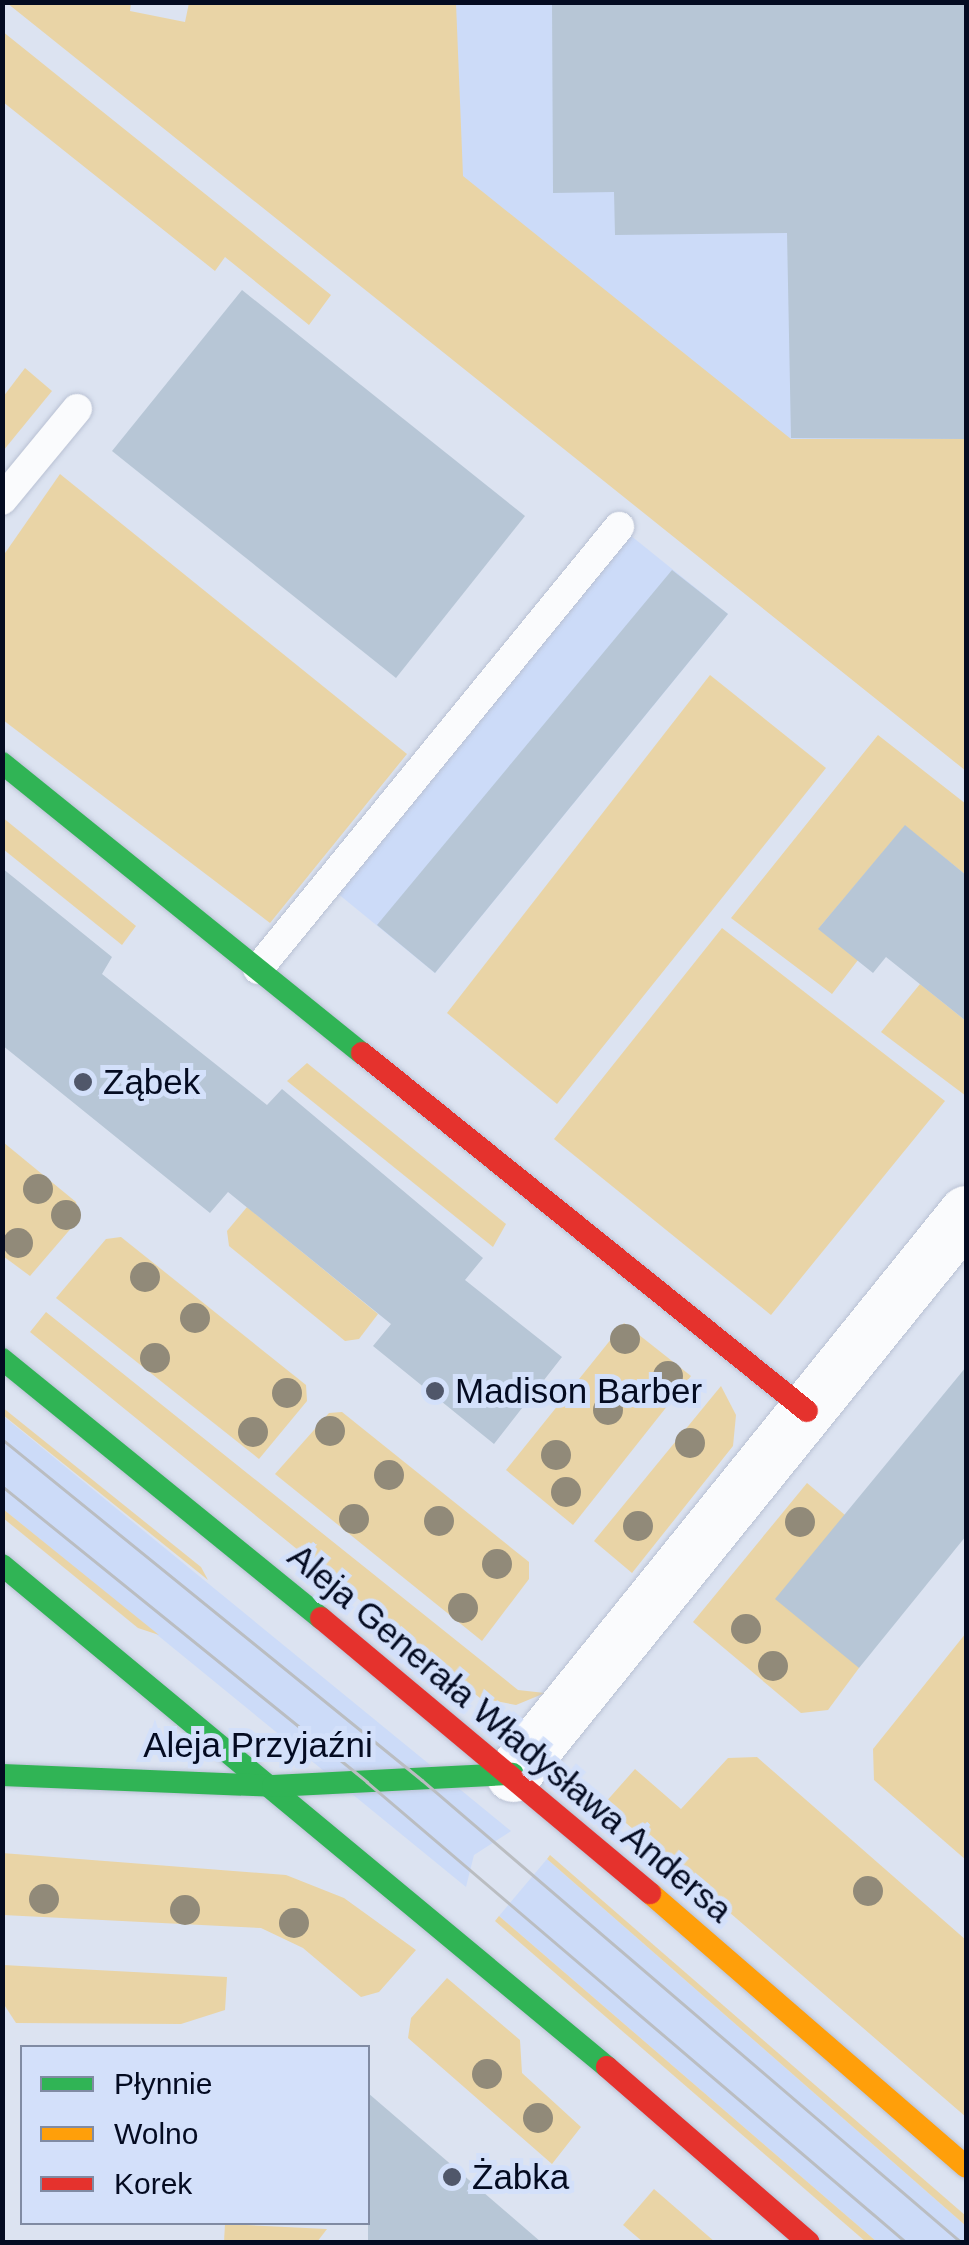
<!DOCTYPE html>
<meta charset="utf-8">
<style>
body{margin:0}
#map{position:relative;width:969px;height:2245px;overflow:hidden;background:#dce3f1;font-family:Arial,sans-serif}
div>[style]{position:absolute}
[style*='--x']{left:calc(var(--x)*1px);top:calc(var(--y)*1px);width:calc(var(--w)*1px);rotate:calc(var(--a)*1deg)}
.built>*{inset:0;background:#ccdbf8}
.green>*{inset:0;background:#e9d4a6}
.building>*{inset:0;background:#b7c6d6}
.roads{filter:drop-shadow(0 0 2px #b9c1d3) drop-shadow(0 0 2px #b9c1d3)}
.lane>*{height:30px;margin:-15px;padding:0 15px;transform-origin:15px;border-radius:15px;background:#fafbfd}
.street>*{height:55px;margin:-27.5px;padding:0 27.5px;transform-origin:27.5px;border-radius:27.5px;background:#fafbfd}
.fast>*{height:22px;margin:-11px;padding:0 11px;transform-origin:11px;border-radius:11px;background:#30b455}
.slow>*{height:22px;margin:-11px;padding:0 11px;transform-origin:11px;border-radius:11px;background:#ff9f0a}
.jam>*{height:22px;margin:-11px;padding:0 11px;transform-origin:11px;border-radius:11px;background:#e5322d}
.tram>*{height:2.5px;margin:-1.25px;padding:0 1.25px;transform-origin:1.25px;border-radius:1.25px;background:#babdc1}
.trees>*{width:30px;height:30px;margin:-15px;border-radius:50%;background:#918a79}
.dots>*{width:28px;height:28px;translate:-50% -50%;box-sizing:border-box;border:5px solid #d3e0fa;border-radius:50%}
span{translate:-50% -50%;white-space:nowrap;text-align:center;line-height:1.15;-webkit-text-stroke:10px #d3e0fa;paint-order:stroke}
.poi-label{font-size:35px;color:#040b21}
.left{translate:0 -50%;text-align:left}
.street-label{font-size:35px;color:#040b21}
.frame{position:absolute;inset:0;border:5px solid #040b21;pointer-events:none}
.legend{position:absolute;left:20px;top:2045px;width:350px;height:180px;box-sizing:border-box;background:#d3e0fa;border:2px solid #808ba3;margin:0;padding:12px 18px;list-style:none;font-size:30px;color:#040b21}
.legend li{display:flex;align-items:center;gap:20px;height:50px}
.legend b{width:50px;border:2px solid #808ba3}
</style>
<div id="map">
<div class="built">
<i style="clip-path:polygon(288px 3px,966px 3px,966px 710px)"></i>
<i style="clip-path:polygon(630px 535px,728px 614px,435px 973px,337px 893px)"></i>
<i style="clip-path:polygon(2px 1415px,511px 1831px,474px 1855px,466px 1887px,3px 1509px)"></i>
<i style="clip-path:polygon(547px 1859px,966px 2226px,966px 2242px,877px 2242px,499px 1916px)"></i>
</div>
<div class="green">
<i style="clip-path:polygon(7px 3px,131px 3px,130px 11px,185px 22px,189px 3px,456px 3px,463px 176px,791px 439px,966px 439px,966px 771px)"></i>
<i style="clip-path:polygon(2px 31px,331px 295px,309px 325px,225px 257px,215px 271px,3px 102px)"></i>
<i style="clip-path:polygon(25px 368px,52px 391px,3px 451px,3px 397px)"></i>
<i style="clip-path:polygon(60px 474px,407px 754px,270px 923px,3px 720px,3px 556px)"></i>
<i style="clip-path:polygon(710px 675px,826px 768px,557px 1104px,447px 1013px)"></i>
<i style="clip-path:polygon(878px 735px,966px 804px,966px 875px,905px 826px,819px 928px,858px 960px,832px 994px,731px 918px)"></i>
<i style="clip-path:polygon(2px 817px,136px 926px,122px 945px,3px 849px)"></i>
<i style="clip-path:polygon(722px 928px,945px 1101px,771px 1315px,554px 1139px)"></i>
<i style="clip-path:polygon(920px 984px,966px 1021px,966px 1096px,881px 1032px)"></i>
<i style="clip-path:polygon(307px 1063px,506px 1224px,493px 1247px,287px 1081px)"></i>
<i style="clip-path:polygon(3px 1142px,76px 1202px,79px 1219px,30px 1276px,3px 1256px)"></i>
<i style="clip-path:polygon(247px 1207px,378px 1314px,359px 1339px,345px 1341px,229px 1246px,227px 1231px)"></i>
<i style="clip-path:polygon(121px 1237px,306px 1385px,307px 1401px,259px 1459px,56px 1298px,106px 1239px)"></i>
<i style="clip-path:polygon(46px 1312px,518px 1690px,545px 1693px,516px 1705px,480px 1698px,30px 1332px)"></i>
<i style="clip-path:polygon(624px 1323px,691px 1376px,573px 1525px,506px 1470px)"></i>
<i style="clip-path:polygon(721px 1386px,736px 1415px,733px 1446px,632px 1573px,594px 1541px)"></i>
<i style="clip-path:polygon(2px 1407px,201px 1567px,208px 1580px,3px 1415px)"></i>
<i style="clip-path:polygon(342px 1412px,529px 1562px,529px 1579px,482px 1641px,275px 1474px,329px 1413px)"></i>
<i style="clip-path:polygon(807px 1483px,845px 1515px,859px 1668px,828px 1710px,801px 1713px,693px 1622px)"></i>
<i style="clip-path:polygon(2px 1509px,3px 1509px,159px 1635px,138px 1628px,3px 1518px)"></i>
<i style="clip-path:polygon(966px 1633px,966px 1860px,874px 1780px,873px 1749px)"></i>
<i style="clip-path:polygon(757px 1757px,966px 1940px,966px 2117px,604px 1804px,635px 1769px,681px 1809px,728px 1758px)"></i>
<i style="clip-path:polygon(2px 1853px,286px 1875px,344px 1898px,416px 1950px,379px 1992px,361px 1997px,303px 1948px,261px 1928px,3px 1915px)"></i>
<i style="clip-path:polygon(550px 1855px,966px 2216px,966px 2226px,547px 1859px)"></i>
<i style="clip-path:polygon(499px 1916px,877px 2242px,866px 2242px,495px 1921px)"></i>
<i style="clip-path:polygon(3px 1965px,227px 1977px,225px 2010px,181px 2024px,16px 2023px,3px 2003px)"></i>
<i style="clip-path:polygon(447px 1978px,520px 2040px,522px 2073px,581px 2127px,552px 2164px,408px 2038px,411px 2018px)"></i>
<i style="clip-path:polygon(654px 2189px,715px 2242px,643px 2242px,623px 2225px)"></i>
<i style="clip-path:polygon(225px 2224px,327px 2229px,317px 2242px,224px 2242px)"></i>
</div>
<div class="building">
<i style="clip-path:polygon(552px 2px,966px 2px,966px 439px,791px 438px,787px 233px,615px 235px,614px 192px,553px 193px)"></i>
<i style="clip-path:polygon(242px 290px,525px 516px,396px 678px,112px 451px)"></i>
<i style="clip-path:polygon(672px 570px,728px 614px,435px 973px,377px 925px)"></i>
<i style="clip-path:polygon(905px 825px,966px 875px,966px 1021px,886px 957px,873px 973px,818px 929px)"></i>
<i style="clip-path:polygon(2px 868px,112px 957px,102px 974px,267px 1105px,282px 1089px,483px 1258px,465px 1280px,562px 1357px,494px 1444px,373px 1346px,391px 1324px,228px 1192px,210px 1213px,2px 1045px)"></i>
<i style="clip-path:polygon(966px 1367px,966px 1536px,859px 1668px,775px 1599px)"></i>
<i style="clip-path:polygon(368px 2093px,541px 2242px,368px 2242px)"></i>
</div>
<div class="roads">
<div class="lane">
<i style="--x:2;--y:500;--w:118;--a:-50.5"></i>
<i style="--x:258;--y:969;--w:571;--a:-50.76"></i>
</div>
<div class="street">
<i style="--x:513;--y:1774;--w:721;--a:-51.08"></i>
</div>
<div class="fast">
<i style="--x:2;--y:763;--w:462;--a:38.9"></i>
<i style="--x:2;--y:1359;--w:411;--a:39.1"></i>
<i style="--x:2;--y:1565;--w:786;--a:39.68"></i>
<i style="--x:2;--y:1775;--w:271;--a:2.3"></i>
<i style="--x:273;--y:1786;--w:240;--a:-2.9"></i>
</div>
<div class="slow">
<i style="--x:650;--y:1893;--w:418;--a:40.9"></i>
</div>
<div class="jam">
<i style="--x:362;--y:1053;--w:571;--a:38.82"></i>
<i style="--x:321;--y:1618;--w:429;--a:39.9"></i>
<i style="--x:607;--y:2067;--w:267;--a:41"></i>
</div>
</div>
<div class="tram">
<i style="--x:2;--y:1439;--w:541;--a:39.07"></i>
<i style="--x:422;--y:1780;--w:710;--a:40.6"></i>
<i style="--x:2;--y:1486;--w:470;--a:39"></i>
<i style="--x:367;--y:1782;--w:709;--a:40.48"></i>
</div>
<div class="trees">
<i style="left:38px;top:1189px"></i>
<i style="left:66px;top:1215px"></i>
<i style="left:18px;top:1243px"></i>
<i style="left:145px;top:1277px"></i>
<i style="left:195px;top:1318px"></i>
<i style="left:625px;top:1339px"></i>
<i style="left:155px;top:1358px"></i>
<i style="left:668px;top:1376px"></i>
<i style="left:287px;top:1393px"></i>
<i style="left:608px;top:1410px"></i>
<i style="left:330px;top:1431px"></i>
<i style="left:253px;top:1432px"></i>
<i style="left:690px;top:1443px"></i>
<i style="left:556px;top:1455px"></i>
<i style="left:389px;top:1475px"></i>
<i style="left:566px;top:1492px"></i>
<i style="left:354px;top:1519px"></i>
<i style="left:439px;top:1521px"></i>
<i style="left:800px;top:1522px"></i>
<i style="left:638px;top:1526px"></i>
<i style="left:497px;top:1564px"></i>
<i style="left:463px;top:1608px"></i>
<i style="left:746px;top:1629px"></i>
<i style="left:773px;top:1666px"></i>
<i style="left:868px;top:1891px"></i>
<i style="left:44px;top:1899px"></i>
<i style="left:185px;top:1910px"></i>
<i style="left:294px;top:1923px"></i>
<i style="left:487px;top:2074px"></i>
<i style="left:538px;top:2118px"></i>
</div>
<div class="dots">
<i style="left:83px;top:1082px;background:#50576a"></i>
<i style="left:435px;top:1391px;background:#50576a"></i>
<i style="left:452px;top:2177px;background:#50576a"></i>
</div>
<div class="poi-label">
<span class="left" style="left:103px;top:1082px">Ząbek</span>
<span class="left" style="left:455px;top:1391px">Madison Barber</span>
<span class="left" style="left:472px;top:2177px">Żabka</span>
</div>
<div class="street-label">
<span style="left:510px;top:1733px;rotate:40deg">Aleja Generała Władysława Andersa</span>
<span style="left:258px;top:1745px">Aleja Przyjaźni</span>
</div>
<div class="frame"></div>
<ul class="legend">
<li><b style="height:12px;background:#30b455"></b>Płynnie</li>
<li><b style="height:12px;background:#ff9f0a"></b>Wolno</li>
<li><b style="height:12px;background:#e5322d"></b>Korek</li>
</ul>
</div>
